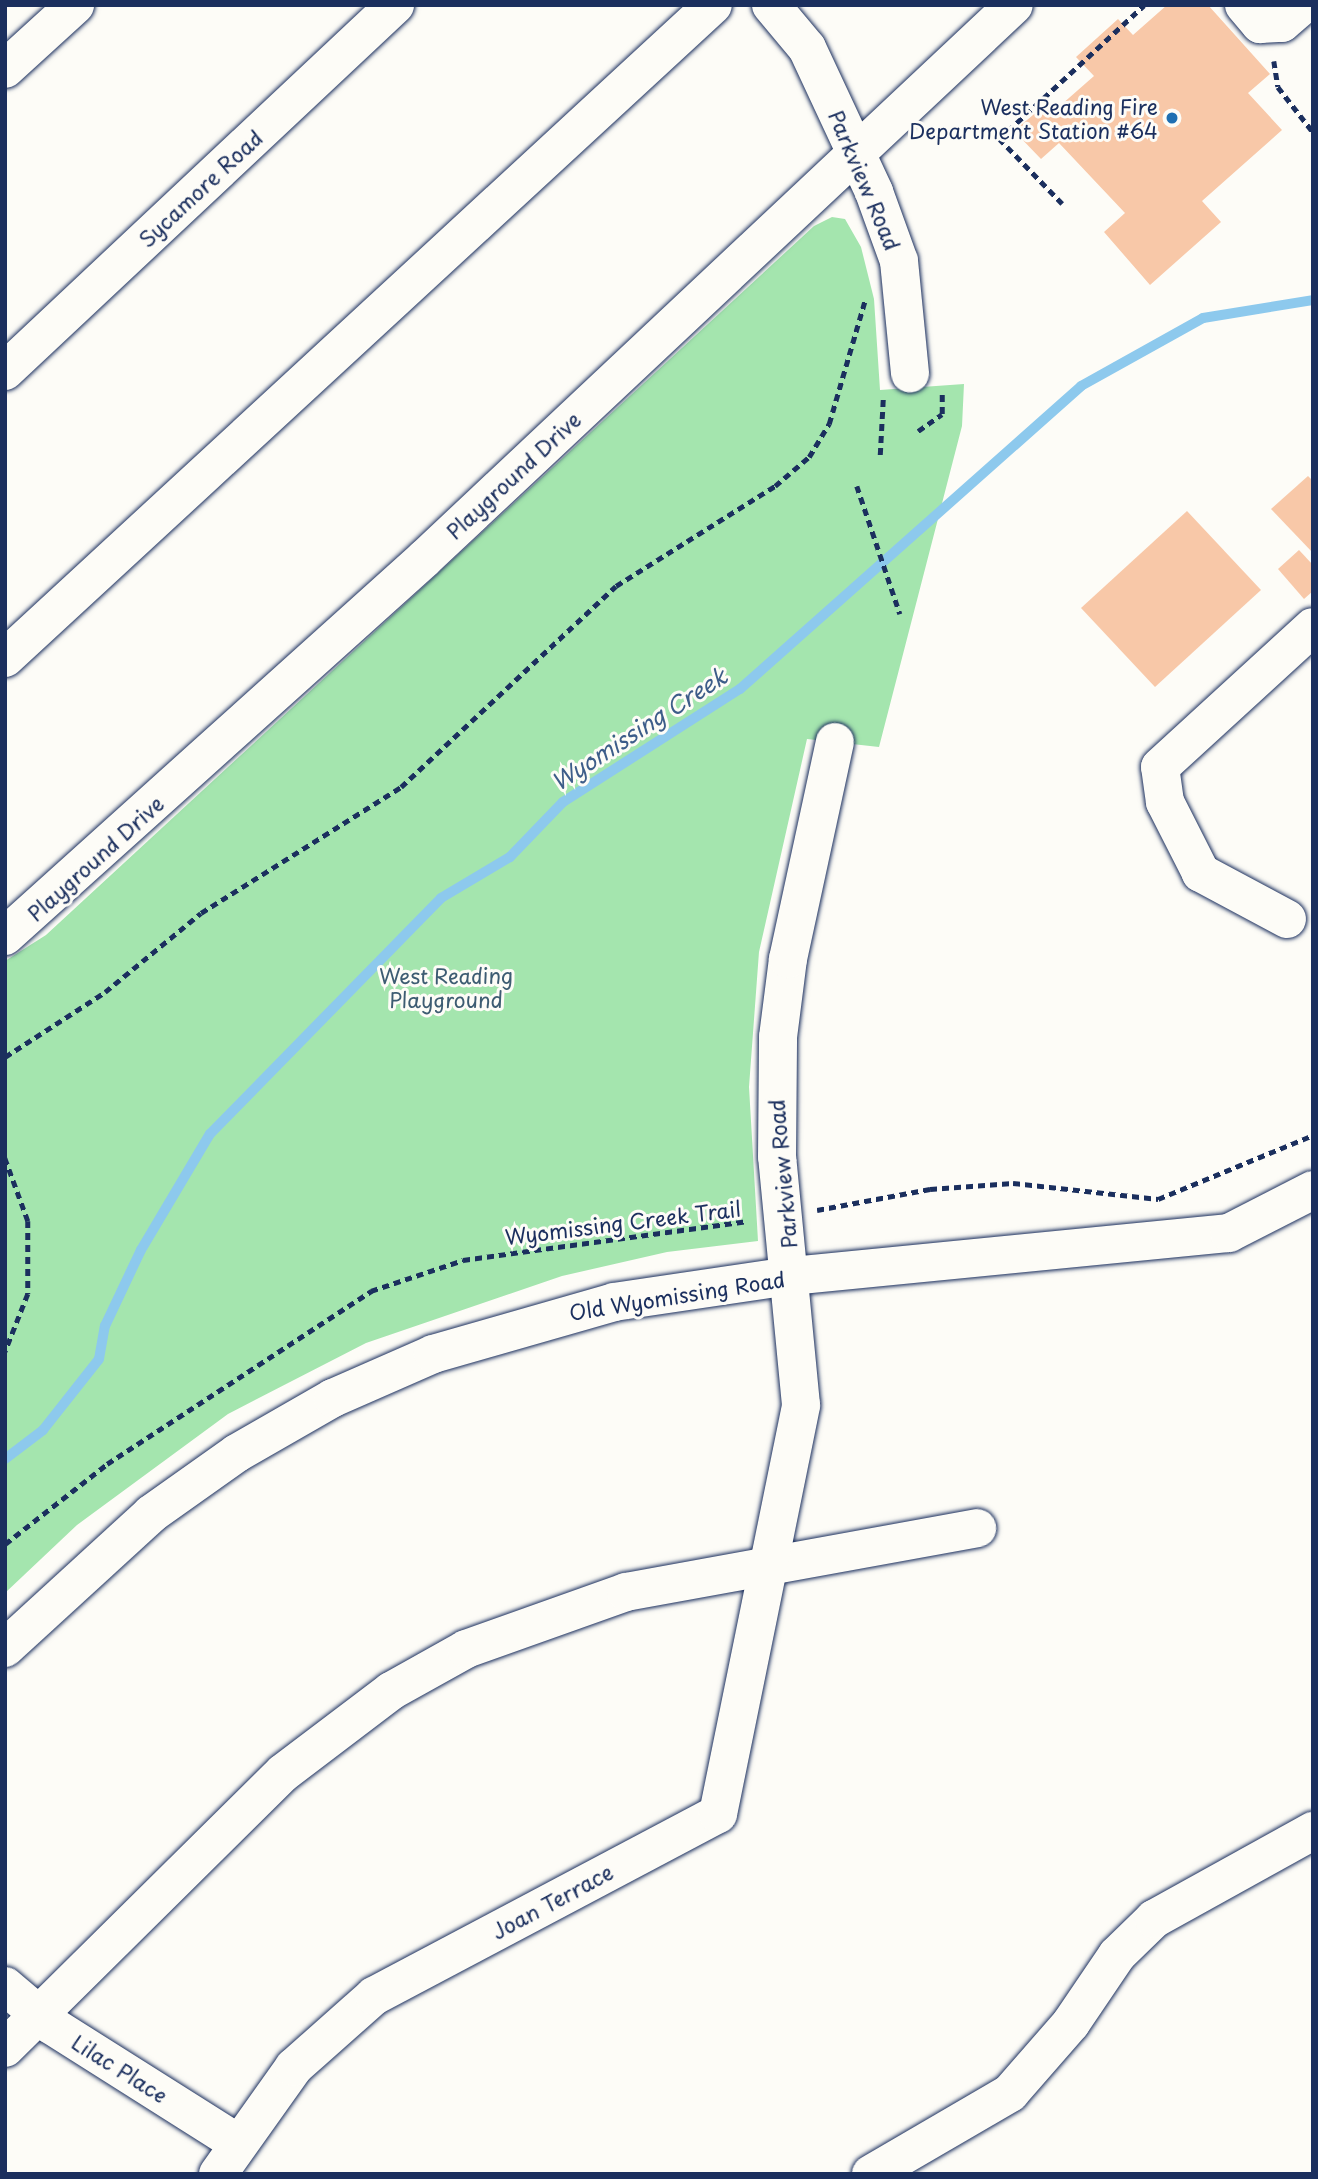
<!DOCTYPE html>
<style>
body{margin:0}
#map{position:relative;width:1318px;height:2179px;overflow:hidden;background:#fdfcf7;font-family:"Playpen Sans",sans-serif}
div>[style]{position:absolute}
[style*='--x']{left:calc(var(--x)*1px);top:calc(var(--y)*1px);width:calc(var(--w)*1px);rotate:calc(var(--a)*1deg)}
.green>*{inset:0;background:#a4e5ae}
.stream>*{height:10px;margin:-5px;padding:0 5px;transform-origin:5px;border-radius:5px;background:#8dc9ed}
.building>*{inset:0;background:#f8c8a8}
.path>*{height:4.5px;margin-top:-2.25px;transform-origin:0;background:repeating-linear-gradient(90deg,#1b2f5e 0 7px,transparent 0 12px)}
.roads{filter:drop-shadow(0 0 2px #1b2f5e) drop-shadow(0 0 2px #1b2f5e)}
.minor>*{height:38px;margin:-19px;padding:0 19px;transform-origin:19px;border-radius:19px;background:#fdfcf7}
.dots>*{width:19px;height:19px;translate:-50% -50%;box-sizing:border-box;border:4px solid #fdfcf7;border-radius:50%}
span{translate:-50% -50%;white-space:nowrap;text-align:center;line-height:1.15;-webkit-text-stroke:6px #fdfcf7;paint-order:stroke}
.poi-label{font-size:21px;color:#1b2f5e}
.right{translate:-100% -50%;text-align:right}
.street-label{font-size:21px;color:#1b2f5e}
.park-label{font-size:21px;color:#3d5c72}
.water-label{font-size:23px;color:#3d5d89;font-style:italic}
.frame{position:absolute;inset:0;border:7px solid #1b2f5e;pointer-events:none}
</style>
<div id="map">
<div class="green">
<i style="clip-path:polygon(832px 217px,845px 219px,861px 247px,874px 299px,880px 390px,964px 384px,962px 426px,879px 747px,807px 739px,759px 952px,749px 1087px,758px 1241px,667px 1252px,562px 1276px,366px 1343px,228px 1414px,77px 1525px,5px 1593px,5px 961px,46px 935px,814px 226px)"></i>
</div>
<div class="stream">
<i style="--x:5;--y:1459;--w:48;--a:-37.3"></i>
<i style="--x:43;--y:1430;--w:90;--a:-51.7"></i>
<i style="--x:99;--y:1359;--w:34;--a:-80"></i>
<i style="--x:105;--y:1326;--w:84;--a:-64.7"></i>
<i style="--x:141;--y:1250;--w:135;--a:-59.3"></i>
<i style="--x:210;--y:1134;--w:330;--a:-45.6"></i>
<i style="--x:441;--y:898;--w:80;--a:-30.7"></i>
<i style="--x:510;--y:857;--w:76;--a:-46.1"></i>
<i style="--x:563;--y:802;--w:210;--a:-32.6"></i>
<i style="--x:740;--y:689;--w:456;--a:-41.6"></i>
<i style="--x:1081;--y:386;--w:140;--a:-29.1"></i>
<i style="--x:1203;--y:318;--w:111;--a:-9.3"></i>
</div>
<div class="building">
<i style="clip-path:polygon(1167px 5px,1208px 5px,1270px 74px,1248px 93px,1282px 130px,1202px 201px,1221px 222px,1150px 285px,1104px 232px,1125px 213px,1059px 143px,1041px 159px,1014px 131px,1045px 105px,1053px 112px,1094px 76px,1076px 57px,1118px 19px,1133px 35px)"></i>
<i style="clip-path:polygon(1308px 476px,1313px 481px,1313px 553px,1271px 509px)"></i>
<i style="clip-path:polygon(1187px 511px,1261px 590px,1155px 687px,1081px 608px)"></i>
<i style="clip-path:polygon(1299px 550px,1313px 565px,1313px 591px,1304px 599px,1278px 569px)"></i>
</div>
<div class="path">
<i style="--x:1274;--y:61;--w:26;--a:81"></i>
<i style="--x:1278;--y:87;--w:57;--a:52.1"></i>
<i style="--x:1062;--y:204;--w:91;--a:-134.1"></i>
<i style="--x:999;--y:139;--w:197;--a:-42.7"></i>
<i style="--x:918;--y:431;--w:29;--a:-35"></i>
<i style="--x:942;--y:414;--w:23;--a:-90"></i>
<i style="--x:880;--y:455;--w:56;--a:-86.9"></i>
<i style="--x:857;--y:486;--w:135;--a:71.4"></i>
<i style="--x:5;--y:1057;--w:119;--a:-33"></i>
<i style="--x:105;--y:992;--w:124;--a:-39.5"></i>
<i style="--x:201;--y:913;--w:236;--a:-32.2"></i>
<i style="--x:401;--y:787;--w:294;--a:-43.1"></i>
<i style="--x:616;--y:586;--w:188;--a:-32.2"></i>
<i style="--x:775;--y:486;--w:45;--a:-40.5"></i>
<i style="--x:809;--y:457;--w:39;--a:-59"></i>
<i style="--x:829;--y:424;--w:129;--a:-73.8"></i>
<i style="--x:5;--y:1158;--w:67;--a:69.9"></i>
<i style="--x:28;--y:1221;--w:73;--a:90"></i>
<i style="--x:28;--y:1294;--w:62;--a:111.6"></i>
<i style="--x:817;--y:1210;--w:115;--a:-10.5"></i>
<i style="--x:930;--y:1189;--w:83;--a:-4.1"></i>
<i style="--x:1013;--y:1183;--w:146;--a:6.3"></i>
<i style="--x:1158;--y:1199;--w:168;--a:-22.4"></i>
<i style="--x:5;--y:1544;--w:130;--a:-38.1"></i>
<i style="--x:107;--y:1464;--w:316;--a:-33.2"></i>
<i style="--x:371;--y:1291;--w:97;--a:-18.6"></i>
<i style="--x:463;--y:1260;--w:286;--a:-7.8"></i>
</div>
<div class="roads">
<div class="minor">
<i style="--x:771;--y:5;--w:56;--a:50.1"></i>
<i style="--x:807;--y:48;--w:159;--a:65"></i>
<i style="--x:874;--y:192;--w:73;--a:70.1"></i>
<i style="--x:899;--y:261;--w:113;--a:84.4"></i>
<i style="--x:1244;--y:5;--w:25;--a:50"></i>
<i style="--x:1260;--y:24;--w:22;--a:-3"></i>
<i style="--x:1282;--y:23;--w:28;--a:-41"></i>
<i style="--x:5;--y:69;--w:95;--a:-42.4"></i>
<i style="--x:5;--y:371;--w:535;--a:-43.18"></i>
<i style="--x:5;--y:658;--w:963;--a:-42.69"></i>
<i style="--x:1287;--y:919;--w:98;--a:-151.9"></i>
<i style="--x:1201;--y:873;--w:80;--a:-116.9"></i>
<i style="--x:1165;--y:802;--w:35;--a:-98"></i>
<i style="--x:1160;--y:767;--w:207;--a:-42.5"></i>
<i style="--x:5;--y:936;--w:564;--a:-41.98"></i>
<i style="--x:424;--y:559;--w:809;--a:-43.2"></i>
<i style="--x:5;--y:1648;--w:198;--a:-42.5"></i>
<i style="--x:151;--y:1514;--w:105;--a:-35.3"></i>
<i style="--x:237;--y:1453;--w:111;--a:-29.8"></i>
<i style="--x:333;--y:1398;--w:109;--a:-23.7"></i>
<i style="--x:433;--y:1354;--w:188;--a:-16"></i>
<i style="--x:614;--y:1302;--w:179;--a:-8.4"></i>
<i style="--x:791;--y:1276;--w:440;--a:-5.6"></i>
<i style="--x:1229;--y:1233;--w:94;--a:-27.1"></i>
<i style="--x:5;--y:1986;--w:60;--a:40.3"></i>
<i style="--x:51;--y:2025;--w:222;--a:32.3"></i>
<i style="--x:5;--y:2048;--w:391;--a:-44.7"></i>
<i style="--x:283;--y:1773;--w:136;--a:-37.2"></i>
<i style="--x:391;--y:1691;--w:86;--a:-29.2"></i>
<i style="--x:466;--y:1649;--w:170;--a:-19.6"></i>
<i style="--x:626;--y:1592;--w:357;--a:-10.3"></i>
<i style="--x:218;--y:2174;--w:131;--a:-54.6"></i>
<i style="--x:294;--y:2067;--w:107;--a:-41.6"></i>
<i style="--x:374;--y:1996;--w:389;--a:-27.9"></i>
<i style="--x:718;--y:1814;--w:417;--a:-78.5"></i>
<i style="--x:801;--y:1405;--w:249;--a:-95.5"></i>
<i style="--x:777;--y:1157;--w:120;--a:-89.5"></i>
<i style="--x:778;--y:1037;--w:79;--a:-82.7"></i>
<i style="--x:788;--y:959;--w:222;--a:-77.8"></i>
<i style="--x:871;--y:2174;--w:161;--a:-30.2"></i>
<i style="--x:1010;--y:2093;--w:93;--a:-48.9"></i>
<i style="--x:1071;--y:2023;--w:82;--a:-55.9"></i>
<i style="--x:1117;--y:1955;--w:52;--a:-44.2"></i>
<i style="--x:1154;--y:1919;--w:182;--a:-29"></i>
</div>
</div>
<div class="dots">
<i style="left:1172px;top:118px;background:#1f6fb2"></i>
</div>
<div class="poi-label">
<span class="right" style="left:1158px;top:118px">West Reading Fire<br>Department Station #64</span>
</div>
<div class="street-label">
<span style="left:865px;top:180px;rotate:67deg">Parkview Road</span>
<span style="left:200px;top:188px;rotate:-43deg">Sycamore Road</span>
<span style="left:513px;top:475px;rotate:-43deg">Playground Drive</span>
<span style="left:95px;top:858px;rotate:-42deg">Playground Drive</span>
<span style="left:782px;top:1174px;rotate:-95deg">Parkview Road</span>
<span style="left:623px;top:1222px;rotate:-7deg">Wyomissing Creek Trail</span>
<span style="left:677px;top:1295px;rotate:-9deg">Old Wyomissing Road</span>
<span style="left:552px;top:1901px;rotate:-28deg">Joan Terrace</span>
<span style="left:120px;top:2068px;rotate:32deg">Lilac Place</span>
</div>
<div class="park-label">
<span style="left:446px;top:987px">West Reading<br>Playground</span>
</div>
<div class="water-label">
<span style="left:639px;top:729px;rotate:-33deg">Wyomissing Creek</span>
</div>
<div class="frame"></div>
</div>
